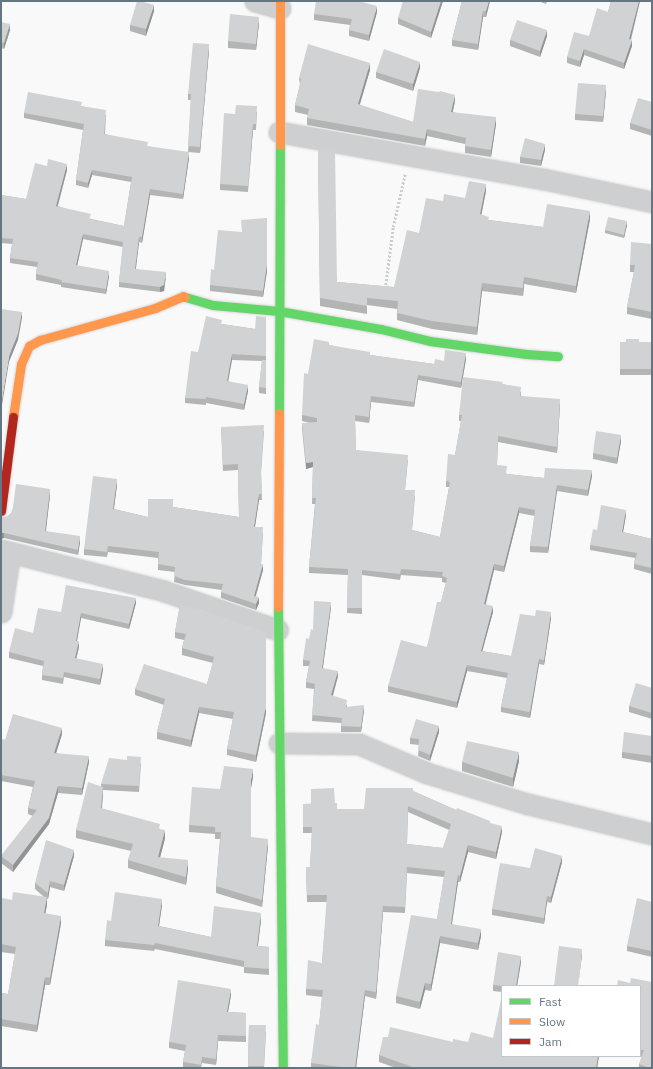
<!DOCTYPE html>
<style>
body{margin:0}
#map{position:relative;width:653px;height:1069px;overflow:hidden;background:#f9f9f9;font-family:"IBM Plex Sans",sans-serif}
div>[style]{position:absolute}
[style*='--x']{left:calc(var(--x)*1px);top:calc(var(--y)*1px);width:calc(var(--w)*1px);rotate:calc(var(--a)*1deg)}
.path>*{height:2.5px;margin-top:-1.25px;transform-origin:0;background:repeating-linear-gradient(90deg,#cbcccd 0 2px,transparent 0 4px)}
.roads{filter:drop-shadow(0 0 1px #d5d6d7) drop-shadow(0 0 1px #d5d6d7)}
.street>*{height:21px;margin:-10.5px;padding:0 10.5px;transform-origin:10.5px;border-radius:10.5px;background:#cecfd0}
.fast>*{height:9px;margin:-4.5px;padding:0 4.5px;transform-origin:4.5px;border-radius:4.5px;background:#63d668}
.slow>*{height:9px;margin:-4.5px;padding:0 4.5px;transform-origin:4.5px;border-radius:4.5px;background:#ff974d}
.jam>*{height:9px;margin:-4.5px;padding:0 4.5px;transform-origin:4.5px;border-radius:4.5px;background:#b3261e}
.wall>*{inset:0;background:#b3b5b5}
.shaded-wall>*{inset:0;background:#929394}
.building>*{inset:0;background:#d0d2d3}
span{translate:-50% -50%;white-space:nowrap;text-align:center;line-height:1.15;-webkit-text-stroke:4px #fff;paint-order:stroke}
.frame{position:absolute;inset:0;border:2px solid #657683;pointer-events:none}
.legend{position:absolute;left:501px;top:985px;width:140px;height:72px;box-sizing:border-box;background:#fff;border:1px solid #c1c8cd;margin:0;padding:5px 7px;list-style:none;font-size:12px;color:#657683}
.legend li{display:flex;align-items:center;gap:8px;height:20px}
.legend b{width:20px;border:1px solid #c1c8cd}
</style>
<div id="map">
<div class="path">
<i style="--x:385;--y:289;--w:63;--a:-82.6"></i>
<i style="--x:393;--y:227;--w:54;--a:-77.2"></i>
</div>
<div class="roads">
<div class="street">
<i style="--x:255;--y:1;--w:26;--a:16"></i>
<i style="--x:279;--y:132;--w:268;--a:10.1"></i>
<i style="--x:543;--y:179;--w:111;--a:11.9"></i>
<i style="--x:1;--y:550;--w:168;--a:14.1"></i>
<i style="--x:164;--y:591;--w:120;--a:18.9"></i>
<i style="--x:1;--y:612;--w:60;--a:-81.3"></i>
<i style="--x:279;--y:743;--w:80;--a:0.7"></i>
<i style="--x:359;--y:744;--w:74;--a:23.1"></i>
<i style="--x:427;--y:773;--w:106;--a:17.1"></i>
<i style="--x:528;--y:804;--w:128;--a:13.6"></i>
</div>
<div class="fast">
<i style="--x:185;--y:297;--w:29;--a:16"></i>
<i style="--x:213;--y:305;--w:66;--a:5.2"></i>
<i style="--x:279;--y:311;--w:104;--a:10"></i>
<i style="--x:381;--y:329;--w:50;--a:13.8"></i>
<i style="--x:430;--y:341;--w:97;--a:7.7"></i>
<i style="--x:526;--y:354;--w:32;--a:4"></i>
<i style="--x:279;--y:413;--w:268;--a:-89.8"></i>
<i style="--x:278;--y:607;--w:461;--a:89.4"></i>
</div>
<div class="slow">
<i style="--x:280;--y:145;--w:144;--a:-90"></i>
<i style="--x:13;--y:417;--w:54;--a:-81.4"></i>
<i style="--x:21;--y:364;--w:20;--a:-66"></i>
<i style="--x:29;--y:346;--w:13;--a:-29"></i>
<i style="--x:40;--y:340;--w:119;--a:-15.5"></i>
<i style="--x:155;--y:308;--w:30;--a:-23"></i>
<i style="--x:183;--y:296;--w:2;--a:27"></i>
<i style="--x:278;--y:607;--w:194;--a:-89.7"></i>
</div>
<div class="jam">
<i style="--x:1;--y:511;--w:95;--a:-82.7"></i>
</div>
</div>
<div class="wall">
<i style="clip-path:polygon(443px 1px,431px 38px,398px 24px,398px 18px)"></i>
<i style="clip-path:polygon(462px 1px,490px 1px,486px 17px,483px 17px,478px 50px,452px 46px,452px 40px)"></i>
<i style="clip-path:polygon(538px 1px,547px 1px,546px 4px)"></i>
<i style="clip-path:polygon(611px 1px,640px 1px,631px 40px,632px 46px,624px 69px,584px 55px,580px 67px,567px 63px,567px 57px,589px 36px,608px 12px)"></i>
<i style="clip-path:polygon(154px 11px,146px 36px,130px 31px,130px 25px)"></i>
<i style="clip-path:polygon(377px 12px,369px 41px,349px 36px,349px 30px,350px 25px,314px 20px,314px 14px)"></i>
<i style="clip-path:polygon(1px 22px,10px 30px,4px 49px,1px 48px)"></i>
<i style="clip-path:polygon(259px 23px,256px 50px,228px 48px,228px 41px)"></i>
<i style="clip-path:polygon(547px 36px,540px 57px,510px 46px,510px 40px)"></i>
<i style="clip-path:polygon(209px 50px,200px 153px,188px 152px,191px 100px,188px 100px,188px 94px)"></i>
<i style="clip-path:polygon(420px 68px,413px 91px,376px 78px,376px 72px)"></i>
<i style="clip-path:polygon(370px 70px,359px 105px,413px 122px,455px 101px,453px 112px,496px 124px,491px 157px,465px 153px,465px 144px,427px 136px,425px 146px,307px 125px,307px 118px,308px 115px,295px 112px,295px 105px,300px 85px,299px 78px)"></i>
<i style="clip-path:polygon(606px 91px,603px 122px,575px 120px,575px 114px)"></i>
<i style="clip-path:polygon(652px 102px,652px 136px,630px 129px,630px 123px)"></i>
<i style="clip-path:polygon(82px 106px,106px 115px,105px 134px,189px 158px,183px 199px,150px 195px,142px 243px,139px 242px,136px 269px,166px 278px,164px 291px,160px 292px,119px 287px,119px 282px,123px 247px,83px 239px,77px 266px,109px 276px,106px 294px,61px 287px,61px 285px,36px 280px,36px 274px,37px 267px,10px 263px,10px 258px,12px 244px,1px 243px,1px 195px,26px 199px,47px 166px,67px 170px,58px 206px,91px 219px,124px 226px,131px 182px,92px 175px,88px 188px,76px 185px,76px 180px,83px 130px,24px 118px,24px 113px)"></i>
<i style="clip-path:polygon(257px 112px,256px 130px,253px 130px,252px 141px,248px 192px,220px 190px,220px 184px,235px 114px)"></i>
<i style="clip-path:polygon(318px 150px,337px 282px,394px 287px,419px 233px,443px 201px,465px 198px,486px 191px,481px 215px,489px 220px,543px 227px,590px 219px,576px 293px,524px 284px,523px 296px,482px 291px,477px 335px,432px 329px,397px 320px,397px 309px,367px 305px,367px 314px,320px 306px)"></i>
<i style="clip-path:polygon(545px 150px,541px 166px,520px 163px,520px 157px)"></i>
<i style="clip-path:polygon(267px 218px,267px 271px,263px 297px,210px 291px,210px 285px,214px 270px,242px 232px)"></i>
<i style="clip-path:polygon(627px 225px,624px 238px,605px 233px,605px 230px)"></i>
<i style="clip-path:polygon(652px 244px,652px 319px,627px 314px,627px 307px,634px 272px,630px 272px,630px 265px)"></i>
<i style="clip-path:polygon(266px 317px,266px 394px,259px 393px,259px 387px,262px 361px,232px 360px,228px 381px,248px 391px,244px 410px,206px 403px,206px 405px,185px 403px,185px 398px,198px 352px,222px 324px,255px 329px)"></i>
<i style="clip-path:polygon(620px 342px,652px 342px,652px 375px,620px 375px)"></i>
<i style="clip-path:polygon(329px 345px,370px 355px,434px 364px,444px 361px,466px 359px,461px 388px,418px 380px,414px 407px,371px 402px,369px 423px,355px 421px,356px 450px,408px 460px,405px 490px,415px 496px,412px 530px,440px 537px,449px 487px,446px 487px,446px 481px,455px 455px,461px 421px,459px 421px,459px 415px,503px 384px,521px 392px,521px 396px,560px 404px,557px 453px,498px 442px,497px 465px,507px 474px,544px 478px,592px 476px,588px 496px,557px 491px,548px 553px,530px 552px,530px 546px,535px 516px,519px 513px,504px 572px,494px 570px,486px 604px,493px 612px,482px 651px,511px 656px,535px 616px,551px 618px,544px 665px,539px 664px,530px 718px,501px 712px,501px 707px,507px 678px,467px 671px,457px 708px,388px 692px,388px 686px,427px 647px,441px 602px,446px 583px,442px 582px,442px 578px,401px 575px,400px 580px,362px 575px,362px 614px,347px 613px,348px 575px,309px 573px,309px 567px,315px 504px,312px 504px,313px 467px,306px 469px,302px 429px,302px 423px,310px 423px,302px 421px,302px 415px,308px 374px)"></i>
<i style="clip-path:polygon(221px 427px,264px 431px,261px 473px,262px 500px,259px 500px,255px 527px,263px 533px,261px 564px,263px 570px,256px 596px,259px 603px,256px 610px,221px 598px,221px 592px,222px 590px,185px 585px,174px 582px,175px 572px,158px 570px,158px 558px,108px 552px,107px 557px,84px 555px,84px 549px,117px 485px,114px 509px,148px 517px,173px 507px,239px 517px,238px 470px,223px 471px)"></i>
<i style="clip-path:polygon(621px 441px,617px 464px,593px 459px,593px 453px)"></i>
<i style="clip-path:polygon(50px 495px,46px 531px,80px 542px,78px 555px,4px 538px,1px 539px,1px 517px,6px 517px)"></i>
<i style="clip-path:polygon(626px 515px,623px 532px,652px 539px,652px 574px,634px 569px,634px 564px,635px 558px,590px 550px,590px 545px,597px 530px)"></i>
<i style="clip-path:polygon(136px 603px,129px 629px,81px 618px,77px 641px,79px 647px,76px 659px,103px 670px,100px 685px,64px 677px,63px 684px,42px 680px,42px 675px,43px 666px,9px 658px,9px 652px,61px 612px)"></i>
<i style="clip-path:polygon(180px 605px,266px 713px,256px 762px,227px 755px,227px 749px,233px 719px,199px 713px,191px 747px,157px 739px,157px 732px,164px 705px,135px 695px,135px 689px,207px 684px,213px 663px,182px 655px,182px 648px,184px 640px,175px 638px,175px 632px)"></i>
<i style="clip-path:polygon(331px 607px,323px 668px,338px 676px,333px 696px,347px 705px,347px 707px,364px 710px,361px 732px,341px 732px,341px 723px,312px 721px,314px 689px,306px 688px,306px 682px,309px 666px,303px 666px,303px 660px,313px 630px)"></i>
<i style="clip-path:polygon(652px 688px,652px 719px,629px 712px,629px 706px)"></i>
<i style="clip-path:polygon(439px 732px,430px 761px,418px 756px,419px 745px,410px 744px,410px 738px)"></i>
<i style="clip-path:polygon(62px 734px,56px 753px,89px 762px,82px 795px,58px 793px,49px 824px,13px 872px,1px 863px,1px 856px,33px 816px,28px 814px,28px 808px,33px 787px,1px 781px,1px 739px,5px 740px)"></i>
<i style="clip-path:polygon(652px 736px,652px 763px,622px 758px,622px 752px)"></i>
<i style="clip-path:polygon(519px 761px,513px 787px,462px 771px,462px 762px)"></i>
<i style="clip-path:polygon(141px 763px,139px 792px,103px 790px,102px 809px,160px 829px,165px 838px,160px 858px,188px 868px,186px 885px,128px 868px,128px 860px,131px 851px,76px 838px,76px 830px,101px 786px,101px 784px)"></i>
<i style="clip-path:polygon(253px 777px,251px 788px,251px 837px,268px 846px,262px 907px,216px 893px,216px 886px,220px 839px,215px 839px,215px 834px,189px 832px,189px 825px,220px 789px)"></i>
<i style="clip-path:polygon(evenodd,413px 791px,456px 810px,490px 823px,502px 832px,496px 859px,468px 852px,460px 882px,458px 882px,452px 924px,481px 936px,478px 950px,440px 943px,431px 991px,425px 990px,420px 1009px,396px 1003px,396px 996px,437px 919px,444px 877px,407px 873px,405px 913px,383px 912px,376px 999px,365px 996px,356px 1068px,311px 1068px,311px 1063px,319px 1025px,322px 997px,306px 995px,306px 989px,322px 963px,327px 902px,307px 902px,306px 867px,310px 867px,312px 833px,303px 833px,303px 804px,335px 803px,337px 809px,364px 809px,413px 791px,408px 812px,449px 830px,443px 848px,407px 844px,408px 812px)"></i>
<i style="clip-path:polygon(74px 856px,64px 891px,50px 887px,48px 899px,47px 899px,47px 905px,45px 913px,61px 923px,50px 985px,45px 985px,37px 1032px,1px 1026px,1px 993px,8px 994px,15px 954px,1px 952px,1px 903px,12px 900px,44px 897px,35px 889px,35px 883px)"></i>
<i style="clip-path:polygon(562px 862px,551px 903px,547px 902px,544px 924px,492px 915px,492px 909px,530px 868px)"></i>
<i style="clip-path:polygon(652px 902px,652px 957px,627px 951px,627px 946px)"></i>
<i style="clip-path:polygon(162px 905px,159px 926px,211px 937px,261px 920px,258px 946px,269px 947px,269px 975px,244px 973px,244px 967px,155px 949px,154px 951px,105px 946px,105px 940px,111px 921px)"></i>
<i style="clip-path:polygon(521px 962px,517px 986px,502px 986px,502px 992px,493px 991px,493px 985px)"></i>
<i style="clip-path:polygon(640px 986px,652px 1068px,639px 1068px,639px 1064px,642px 1057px,638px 1056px,640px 1056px)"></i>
<i style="clip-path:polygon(231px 995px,228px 1012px,246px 1013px,246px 1042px,218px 1041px,216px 1065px,202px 1063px,201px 1068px,183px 1068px,183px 1062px,185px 1051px,169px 1048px,169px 1042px)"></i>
<i style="clip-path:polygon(249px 1025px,266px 1032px,264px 1068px,248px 1068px)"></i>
<i style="clip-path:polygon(379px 1055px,502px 1056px,599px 1056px,597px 1068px,396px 1068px,379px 1062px)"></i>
</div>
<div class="shaded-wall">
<i style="clip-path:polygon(441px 1px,443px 1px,431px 38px,431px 32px)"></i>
<i style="clip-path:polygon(489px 1px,490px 1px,486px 17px,486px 11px)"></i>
<i style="clip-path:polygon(639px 1px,640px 1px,629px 45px,629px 39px)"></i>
<i style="clip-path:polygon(154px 5px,154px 11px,146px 36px,146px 29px)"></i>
<i style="clip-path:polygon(377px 6px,377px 12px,369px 41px,369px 35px)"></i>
<i style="clip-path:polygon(483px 11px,483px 17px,478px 50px,478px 44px)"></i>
<i style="clip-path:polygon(259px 17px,259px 23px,256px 50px,256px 44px)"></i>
<i style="clip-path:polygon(10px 24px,10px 30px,4px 49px,4px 43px)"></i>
<i style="clip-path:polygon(547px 30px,547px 36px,540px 57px,540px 51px)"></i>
<i style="clip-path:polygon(632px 40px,632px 46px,624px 69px,624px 63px)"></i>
<i style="clip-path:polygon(209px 44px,209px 50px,200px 153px,200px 147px)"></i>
<i style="clip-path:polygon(584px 49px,584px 55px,580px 67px,580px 61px)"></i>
<i style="clip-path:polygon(420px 62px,420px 68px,413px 91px,413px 84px)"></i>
<i style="clip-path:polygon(370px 63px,370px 70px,358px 111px,358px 104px)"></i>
<i style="clip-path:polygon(606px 85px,606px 91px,603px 122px,603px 116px)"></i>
<i style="clip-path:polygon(455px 95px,455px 101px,451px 118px,451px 112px)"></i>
<i style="clip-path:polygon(496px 117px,496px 124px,491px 157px,491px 150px)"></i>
<i style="clip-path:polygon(253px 124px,253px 130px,252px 141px,248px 192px,252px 135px)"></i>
<i style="clip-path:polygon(427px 129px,427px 136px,425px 146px,425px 139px)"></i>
<i style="clip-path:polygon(545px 144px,545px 150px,541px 166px,541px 160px)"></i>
<i style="clip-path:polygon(189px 152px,189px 158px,183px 199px,183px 194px)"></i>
<i style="clip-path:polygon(67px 164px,67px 170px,56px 211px,56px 206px)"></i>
<i style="clip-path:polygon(92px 170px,92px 175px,88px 188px,88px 183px)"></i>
<i style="clip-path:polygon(486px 184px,486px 191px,480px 222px,480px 214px)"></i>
<i style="clip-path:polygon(150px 189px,150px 195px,142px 243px,142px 237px)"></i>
<i style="clip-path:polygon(590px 211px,590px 219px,576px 293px,576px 286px)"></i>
<i style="clip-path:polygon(627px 221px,627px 225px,624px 238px,624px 235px)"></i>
<i style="clip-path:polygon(83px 234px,83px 239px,76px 271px,76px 265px)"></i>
<i style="clip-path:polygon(139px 237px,139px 242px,135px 274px,135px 269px)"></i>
<i style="clip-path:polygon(267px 264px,267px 271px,263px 297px,263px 291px)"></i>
<i style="clip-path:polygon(109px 271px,109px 276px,106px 294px,106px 289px)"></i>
<i style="clip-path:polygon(166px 272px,164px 291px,160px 292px,160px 287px)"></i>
<i style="clip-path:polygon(524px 277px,524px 284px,523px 296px,523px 288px)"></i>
<i style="clip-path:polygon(482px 283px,482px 291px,477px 335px,477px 327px)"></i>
<i style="clip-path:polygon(22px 312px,22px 318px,18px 340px,9px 362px,1px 411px,1px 405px,9px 356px)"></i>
<i style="clip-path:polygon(466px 353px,466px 359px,461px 388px,461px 382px)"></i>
<i style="clip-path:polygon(232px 354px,232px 360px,227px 387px,227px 381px)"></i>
<i style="clip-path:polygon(418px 375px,418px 380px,414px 407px,414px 402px)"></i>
<i style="clip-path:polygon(248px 385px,248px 391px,244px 410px,244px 404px)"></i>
<i style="clip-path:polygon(371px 396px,371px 402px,369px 423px,369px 417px)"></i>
<i style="clip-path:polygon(560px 399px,560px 404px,557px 453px,557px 447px)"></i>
<i style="clip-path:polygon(621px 435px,621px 441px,617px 464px,617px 458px)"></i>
<i style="clip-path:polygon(313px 462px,313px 467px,306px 469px,306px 463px)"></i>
<i style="clip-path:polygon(592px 470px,592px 476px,588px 496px,588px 490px)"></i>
<i style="clip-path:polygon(117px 479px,117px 485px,113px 515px,113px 509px)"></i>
<i style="clip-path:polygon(557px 485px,557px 491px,548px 553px,548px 547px)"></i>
<i style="clip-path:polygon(50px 489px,50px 495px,45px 537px,45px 531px)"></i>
<i style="clip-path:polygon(259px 494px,259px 500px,254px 533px,254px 527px)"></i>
<i style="clip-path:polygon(519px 507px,519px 513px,504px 572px,504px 566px)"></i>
<i style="clip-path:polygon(626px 510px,626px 515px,622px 538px,622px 532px)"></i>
<i style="clip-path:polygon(1px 533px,4px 533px,4px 538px,1px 539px)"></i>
<i style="clip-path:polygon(80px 536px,80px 542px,78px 555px,78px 550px)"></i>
<i style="clip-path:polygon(263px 564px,263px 570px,254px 601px,254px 596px)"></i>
<i style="clip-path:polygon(494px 564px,494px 570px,484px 609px,484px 604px)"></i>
<i style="clip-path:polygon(259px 597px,259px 603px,256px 610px,256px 604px)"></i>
<i style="clip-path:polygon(136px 598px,136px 603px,129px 629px,129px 624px)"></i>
<i style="clip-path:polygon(331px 602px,331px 607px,322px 673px,322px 668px)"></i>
<i style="clip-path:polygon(493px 606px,493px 612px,481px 656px,481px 651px)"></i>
<i style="clip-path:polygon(551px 612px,551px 618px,544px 665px,544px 660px)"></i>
<i style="clip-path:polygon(81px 613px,81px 618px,76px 646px,76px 641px)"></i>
<i style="clip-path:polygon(79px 641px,79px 647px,75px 664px,75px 658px)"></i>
<i style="clip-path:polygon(539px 659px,539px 664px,530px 718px,530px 712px)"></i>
<i style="clip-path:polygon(103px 664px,103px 670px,100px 685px,100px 679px)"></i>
<i style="clip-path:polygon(467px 665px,467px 671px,457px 708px,457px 702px)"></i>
<i style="clip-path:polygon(338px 671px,338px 676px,331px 701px,331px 695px)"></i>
<i style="clip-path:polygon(364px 705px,364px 710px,361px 732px,361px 727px)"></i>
<i style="clip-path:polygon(266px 706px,266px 713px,256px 762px,256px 755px)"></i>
<i style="clip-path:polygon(199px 707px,199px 713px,191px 747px,191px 740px)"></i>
<i style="clip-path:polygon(439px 726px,439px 732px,430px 761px,430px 755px)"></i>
<i style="clip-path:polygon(62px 728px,62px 734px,54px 760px,54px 753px)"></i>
<i style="clip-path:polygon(519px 752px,519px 761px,513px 787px,513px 778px)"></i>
<i style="clip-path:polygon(89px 756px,89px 762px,82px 795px,82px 788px)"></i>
<i style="clip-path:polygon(253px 769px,253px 777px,251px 788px,251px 780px)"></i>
<i style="clip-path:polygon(58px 786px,58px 793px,49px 824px,13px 872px,13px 865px)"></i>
<i style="clip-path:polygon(103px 787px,103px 794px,101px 816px,101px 808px)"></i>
<i style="clip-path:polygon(502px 826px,502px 832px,496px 859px,496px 852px)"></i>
<i style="clip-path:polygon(165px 830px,165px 838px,158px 865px,158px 857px)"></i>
<i style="clip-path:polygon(268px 839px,268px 846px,262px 907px,262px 900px)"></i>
<i style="clip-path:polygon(468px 845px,468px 852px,460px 882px,460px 876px)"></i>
<i style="clip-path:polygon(74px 850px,74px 856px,64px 891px,64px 885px)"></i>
<i style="clip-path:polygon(562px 856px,562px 862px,551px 903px,551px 897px)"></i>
<i style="clip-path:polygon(188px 860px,188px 868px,186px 885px,186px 877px)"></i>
<i style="clip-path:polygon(458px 875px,458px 882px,451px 930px,451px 924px)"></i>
<i style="clip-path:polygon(50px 881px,50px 887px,48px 899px,48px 893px)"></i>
<i style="clip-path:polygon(547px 896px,547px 902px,544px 924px,544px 918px)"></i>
<i style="clip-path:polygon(47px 897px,47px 905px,44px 921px,44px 913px)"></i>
<i style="clip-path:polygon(162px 899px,162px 905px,158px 932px,158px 926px)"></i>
<i style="clip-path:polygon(383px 906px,383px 912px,376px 999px,376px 992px)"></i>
<i style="clip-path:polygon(261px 913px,261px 920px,257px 952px,257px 946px)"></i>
<i style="clip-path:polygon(61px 916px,61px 923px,50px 985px,50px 978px)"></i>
<i style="clip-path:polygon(481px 929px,481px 936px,478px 950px,478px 943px)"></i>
<i style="clip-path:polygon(440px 936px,440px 943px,431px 991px,431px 984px)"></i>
<i style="clip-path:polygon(582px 949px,582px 955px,578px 986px)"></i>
<i style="clip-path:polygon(521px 956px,521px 962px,517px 986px,516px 986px)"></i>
<i style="clip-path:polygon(45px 977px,45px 985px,37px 1032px,37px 1025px)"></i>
<i style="clip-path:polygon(425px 983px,425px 990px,420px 1009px,420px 1002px)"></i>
<i style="clip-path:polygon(231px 989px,231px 995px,227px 1018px,227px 1012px)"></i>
<i style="clip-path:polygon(365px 990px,365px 996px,356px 1068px,355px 1068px)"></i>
<i style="clip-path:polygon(218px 1035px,218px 1041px,216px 1065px,216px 1059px)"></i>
<i style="clip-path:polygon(598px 1056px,599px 1056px,597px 1068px,596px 1068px)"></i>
</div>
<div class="building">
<i style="clip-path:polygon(137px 1px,140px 1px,154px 5px,146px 29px,130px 25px)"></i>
<i style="clip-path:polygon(316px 1px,358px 1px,377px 6px,369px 35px,349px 30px,352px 19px,314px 14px)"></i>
<i style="clip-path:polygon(403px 1px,441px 1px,431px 32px,398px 18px)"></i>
<i style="clip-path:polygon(462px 1px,489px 1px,486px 11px,483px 11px,478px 44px,452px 40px)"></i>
<i style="clip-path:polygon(611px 1px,639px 1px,629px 39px,632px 40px,624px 63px,584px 49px,580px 61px,567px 57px,574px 32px,589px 36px,597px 8px,608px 12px)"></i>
<i style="clip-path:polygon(230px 14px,259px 17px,256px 44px,228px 41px)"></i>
<i style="clip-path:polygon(517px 20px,547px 30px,540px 51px,510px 40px)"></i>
<i style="clip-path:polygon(1px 22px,10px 24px,4px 43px,1px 42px)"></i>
<i style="clip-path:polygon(193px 43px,209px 44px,200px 147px,188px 146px,191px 94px,188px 94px)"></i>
<i style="clip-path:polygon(308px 44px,370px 63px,358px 104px,413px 122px,418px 89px,439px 92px,440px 91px,455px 95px,451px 112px,496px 117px,491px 150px,465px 146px,466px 138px,427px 129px,425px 139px,307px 118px,309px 109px,295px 105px,301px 79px,299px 78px)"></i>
<i style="clip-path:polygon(384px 49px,420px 62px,413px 84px,376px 72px)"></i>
<i style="clip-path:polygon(578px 83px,606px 85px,603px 116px,575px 114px)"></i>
<i style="clip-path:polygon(28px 92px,82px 102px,81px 106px,106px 110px,104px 134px,148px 142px,147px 146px,189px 152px,183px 194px,150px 189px,142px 237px,139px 237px,135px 269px,166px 272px,164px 285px,160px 287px,119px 282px,123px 242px,83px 234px,76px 265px,109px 271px,106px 289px,61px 282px,62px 280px,36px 274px,38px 262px,10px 258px,13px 239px,1px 238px,1px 195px,26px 199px,35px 163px,47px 166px,48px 159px,67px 164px,56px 206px,91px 214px,89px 219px,124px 226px,132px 177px,92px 170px,88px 183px,76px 180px,84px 124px,24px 113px)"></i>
<i style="clip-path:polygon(638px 98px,652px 102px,652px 130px,630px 123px)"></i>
<i style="clip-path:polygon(236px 105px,257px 106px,256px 124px,253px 124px,252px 135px,248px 186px,220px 184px,224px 113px,235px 114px)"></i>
<i style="clip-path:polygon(525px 138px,545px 144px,541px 160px,520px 157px)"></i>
<i style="clip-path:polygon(335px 149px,337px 282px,394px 287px,407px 230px,419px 233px,426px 198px,443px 201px,444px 194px,465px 198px,469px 181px,486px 184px,480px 214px,489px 217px,488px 220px,543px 227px,547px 204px,590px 211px,576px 286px,524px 277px,523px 288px,482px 283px,477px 327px,432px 321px,397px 313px,398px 301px,367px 298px,367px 306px,320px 298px,318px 150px)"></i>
<i style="clip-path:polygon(608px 217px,627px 221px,624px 235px,605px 230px)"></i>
<i style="clip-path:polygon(267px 218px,267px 264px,263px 291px,210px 285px,211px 269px,214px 270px,218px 230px,242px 232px,241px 220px)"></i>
<i style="clip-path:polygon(631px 242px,652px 244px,652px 312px,627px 307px,635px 265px,630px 265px)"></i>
<i style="clip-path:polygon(1px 309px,22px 312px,18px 334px,9px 356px,1px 405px)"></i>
<i style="clip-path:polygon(206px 316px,222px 320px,221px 324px,255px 329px,256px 316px,266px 317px,266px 356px,232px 354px,227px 381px,248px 385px,244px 404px,206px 397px,206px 399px,185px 398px,191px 351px,198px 352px)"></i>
<i style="clip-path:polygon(314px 339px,329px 342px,329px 345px,370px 352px,370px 355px,434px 364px,435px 359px,444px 361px,445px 350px,466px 353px,461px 382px,418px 375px,414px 402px,371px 396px,369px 417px,355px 415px,356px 450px,408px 455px,405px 490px,415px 490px,412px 530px,440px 537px,450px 482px,446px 481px,448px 454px,455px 455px,462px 415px,459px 415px,463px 377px,503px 382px,502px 384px,521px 387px,520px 396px,560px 399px,557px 447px,498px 436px,497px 465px,507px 466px,506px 474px,544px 478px,545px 468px,592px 470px,588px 490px,557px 485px,548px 547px,530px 546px,535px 510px,519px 507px,504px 566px,494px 564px,484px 604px,493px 606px,481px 651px,511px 656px,520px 614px,535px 616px,536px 610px,551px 612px,544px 660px,539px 659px,530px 712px,501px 707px,508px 673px,467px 665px,457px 702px,388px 686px,401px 640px,427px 647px,437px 602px,441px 602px,447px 578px,442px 576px,443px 572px,401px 569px,400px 574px,362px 570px,362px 608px,347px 608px,348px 569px,309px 567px,316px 498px,312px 498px,313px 462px,306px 463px,302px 423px,317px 422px,317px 418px,302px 415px,304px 373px,308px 374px)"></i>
<i style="clip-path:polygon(626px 339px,639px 339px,639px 342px,652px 342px,652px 369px,620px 369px,620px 342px,626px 342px)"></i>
<i style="clip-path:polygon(262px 360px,266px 360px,266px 388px,259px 387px)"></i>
<i style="clip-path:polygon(264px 425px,261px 470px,262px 494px,259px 494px,254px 527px,263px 527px,261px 564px,263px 564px,254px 596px,259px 597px,256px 604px,221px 592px,223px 584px,185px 580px,174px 576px,175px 567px,158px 564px,159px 552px,108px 546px,107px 552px,84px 549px,93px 476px,117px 479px,113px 509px,148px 517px,148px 499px,173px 499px,173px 507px,239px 517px,238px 464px,223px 465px,221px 427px)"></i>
<i style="clip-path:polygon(596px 431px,621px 435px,617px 458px,593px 453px)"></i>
<i style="clip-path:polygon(16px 484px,50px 489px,45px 531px,80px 536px,78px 550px,4px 533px,1px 533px,1px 517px,6px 517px,11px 513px,13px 507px)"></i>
<i style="clip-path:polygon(601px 505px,626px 510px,622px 532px,652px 539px,652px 568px,634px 564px,637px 553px,590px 545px,593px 529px,597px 530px)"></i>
<i style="clip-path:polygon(66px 585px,136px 598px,129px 624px,81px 613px,76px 641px,79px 641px,75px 658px,103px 664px,100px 679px,64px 672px,63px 678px,42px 675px,44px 661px,9px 652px,15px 628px,33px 633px,38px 608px,61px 612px)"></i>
<i style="clip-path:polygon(314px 601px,331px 602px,322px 668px,338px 671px,331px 695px,347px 700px,346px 707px,364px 705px,361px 727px,341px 726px,342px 718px,312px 715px,315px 684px,306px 682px,310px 661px,303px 660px,306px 638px,309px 639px,311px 629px,313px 630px)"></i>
<i style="clip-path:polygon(180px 605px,199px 609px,266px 632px,266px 706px,256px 755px,227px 749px,234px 712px,199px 707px,191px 740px,157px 732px,165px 699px,135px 689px,144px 664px,207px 684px,214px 657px,182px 648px,186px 634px,175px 632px)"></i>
<i style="clip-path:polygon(636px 683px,652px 688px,652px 713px,629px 706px)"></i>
<i style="clip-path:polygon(13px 714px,62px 728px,54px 753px,89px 756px,82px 788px,58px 786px,49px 818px,13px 865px,1px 856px,37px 810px,28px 808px,35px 781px,1px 775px,1px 739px,5px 740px)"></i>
<i style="clip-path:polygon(416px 719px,439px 726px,430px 755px,418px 750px,419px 739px,410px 738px)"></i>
<i style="clip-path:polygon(624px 732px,652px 736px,652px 756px,622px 752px)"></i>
<i style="clip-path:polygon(467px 741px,519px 752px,513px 778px,462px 762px)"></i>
<i style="clip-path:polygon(127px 756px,141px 757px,139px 786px,101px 784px,109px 758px,127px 760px)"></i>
<i style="clip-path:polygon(224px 766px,253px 769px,251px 780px,251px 837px,268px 839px,262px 900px,216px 886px,221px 832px,215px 832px,215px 827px,189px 825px,192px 787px,220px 789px)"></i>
<i style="clip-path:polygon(88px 782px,103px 787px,101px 808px,160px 824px,159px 829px,165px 830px,158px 857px,188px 860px,186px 877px,128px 860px,133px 844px,76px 830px)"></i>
<i style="clip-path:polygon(evenodd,334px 788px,335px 803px,337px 803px,337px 809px,364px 809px,366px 788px,413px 788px,413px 791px,456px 810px,457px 808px,490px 821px,490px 823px,502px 826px,496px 852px,468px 845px,460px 876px,458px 875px,451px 924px,481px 929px,478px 943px,440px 936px,431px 984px,425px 983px,420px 1002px,396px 996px,411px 915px,437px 919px,445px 871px,407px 867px,405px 907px,383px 906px,376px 992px,365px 990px,355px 1068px,347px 1068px,311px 1063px,316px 1024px,319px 1025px,323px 990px,306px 989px,308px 960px,322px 963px,327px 895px,307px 895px,306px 867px,310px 867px,312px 827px,303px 827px,303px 804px,311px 804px,311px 789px,334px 788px,408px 806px,451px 824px,443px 848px,407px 844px,408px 806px)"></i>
<i style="clip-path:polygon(46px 840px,74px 850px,64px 885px,50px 881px,48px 893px,35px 883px)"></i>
<i style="clip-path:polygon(535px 848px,562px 856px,551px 897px,547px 896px,544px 918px,492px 909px,500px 863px,530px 868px)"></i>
<i style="clip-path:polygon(13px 892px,47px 897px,44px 913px,61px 916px,50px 978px,45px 977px,37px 1025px,1px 1019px,1px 993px,8px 994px,16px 947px,1px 944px,1px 903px,2px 898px,12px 900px)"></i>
<i style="clip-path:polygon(115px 892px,162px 899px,158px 926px,211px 937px,214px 906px,261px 913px,257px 946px,269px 947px,269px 969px,244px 967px,244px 961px,155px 943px,154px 945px,105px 940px,107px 920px,111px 921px)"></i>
<i style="clip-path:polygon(637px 898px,652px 902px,652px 951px,627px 946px)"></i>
<i style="clip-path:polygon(559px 946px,582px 949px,578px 986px,554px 986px)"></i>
<i style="clip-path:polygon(498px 952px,521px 956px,516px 986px,502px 986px,493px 985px)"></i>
<i style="clip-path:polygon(631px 978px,652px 982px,652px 1068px,649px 1068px,639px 1064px,644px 1050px,640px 1050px,640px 986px,617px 986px,618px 980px,630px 983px)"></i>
<i style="clip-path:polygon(178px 980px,231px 989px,227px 1012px,246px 1013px,246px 1036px,218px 1035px,216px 1059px,202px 1057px,201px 1065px,183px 1062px,186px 1045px,169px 1042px)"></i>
<i style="clip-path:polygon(501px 1000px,502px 1000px,502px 1056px,598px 1056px,596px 1068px,415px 1068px,379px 1055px,383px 1037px,388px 1037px,390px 1027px,453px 1042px,453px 1039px,468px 1042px,471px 1032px,493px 1038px)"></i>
<i style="clip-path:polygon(249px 1025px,266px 1025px,264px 1066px,248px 1066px)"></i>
</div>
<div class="frame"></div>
<ul class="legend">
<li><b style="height:5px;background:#63d668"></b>Fast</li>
<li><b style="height:5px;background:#ff974d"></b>Slow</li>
<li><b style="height:5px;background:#b3261e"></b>Jam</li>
</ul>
</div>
